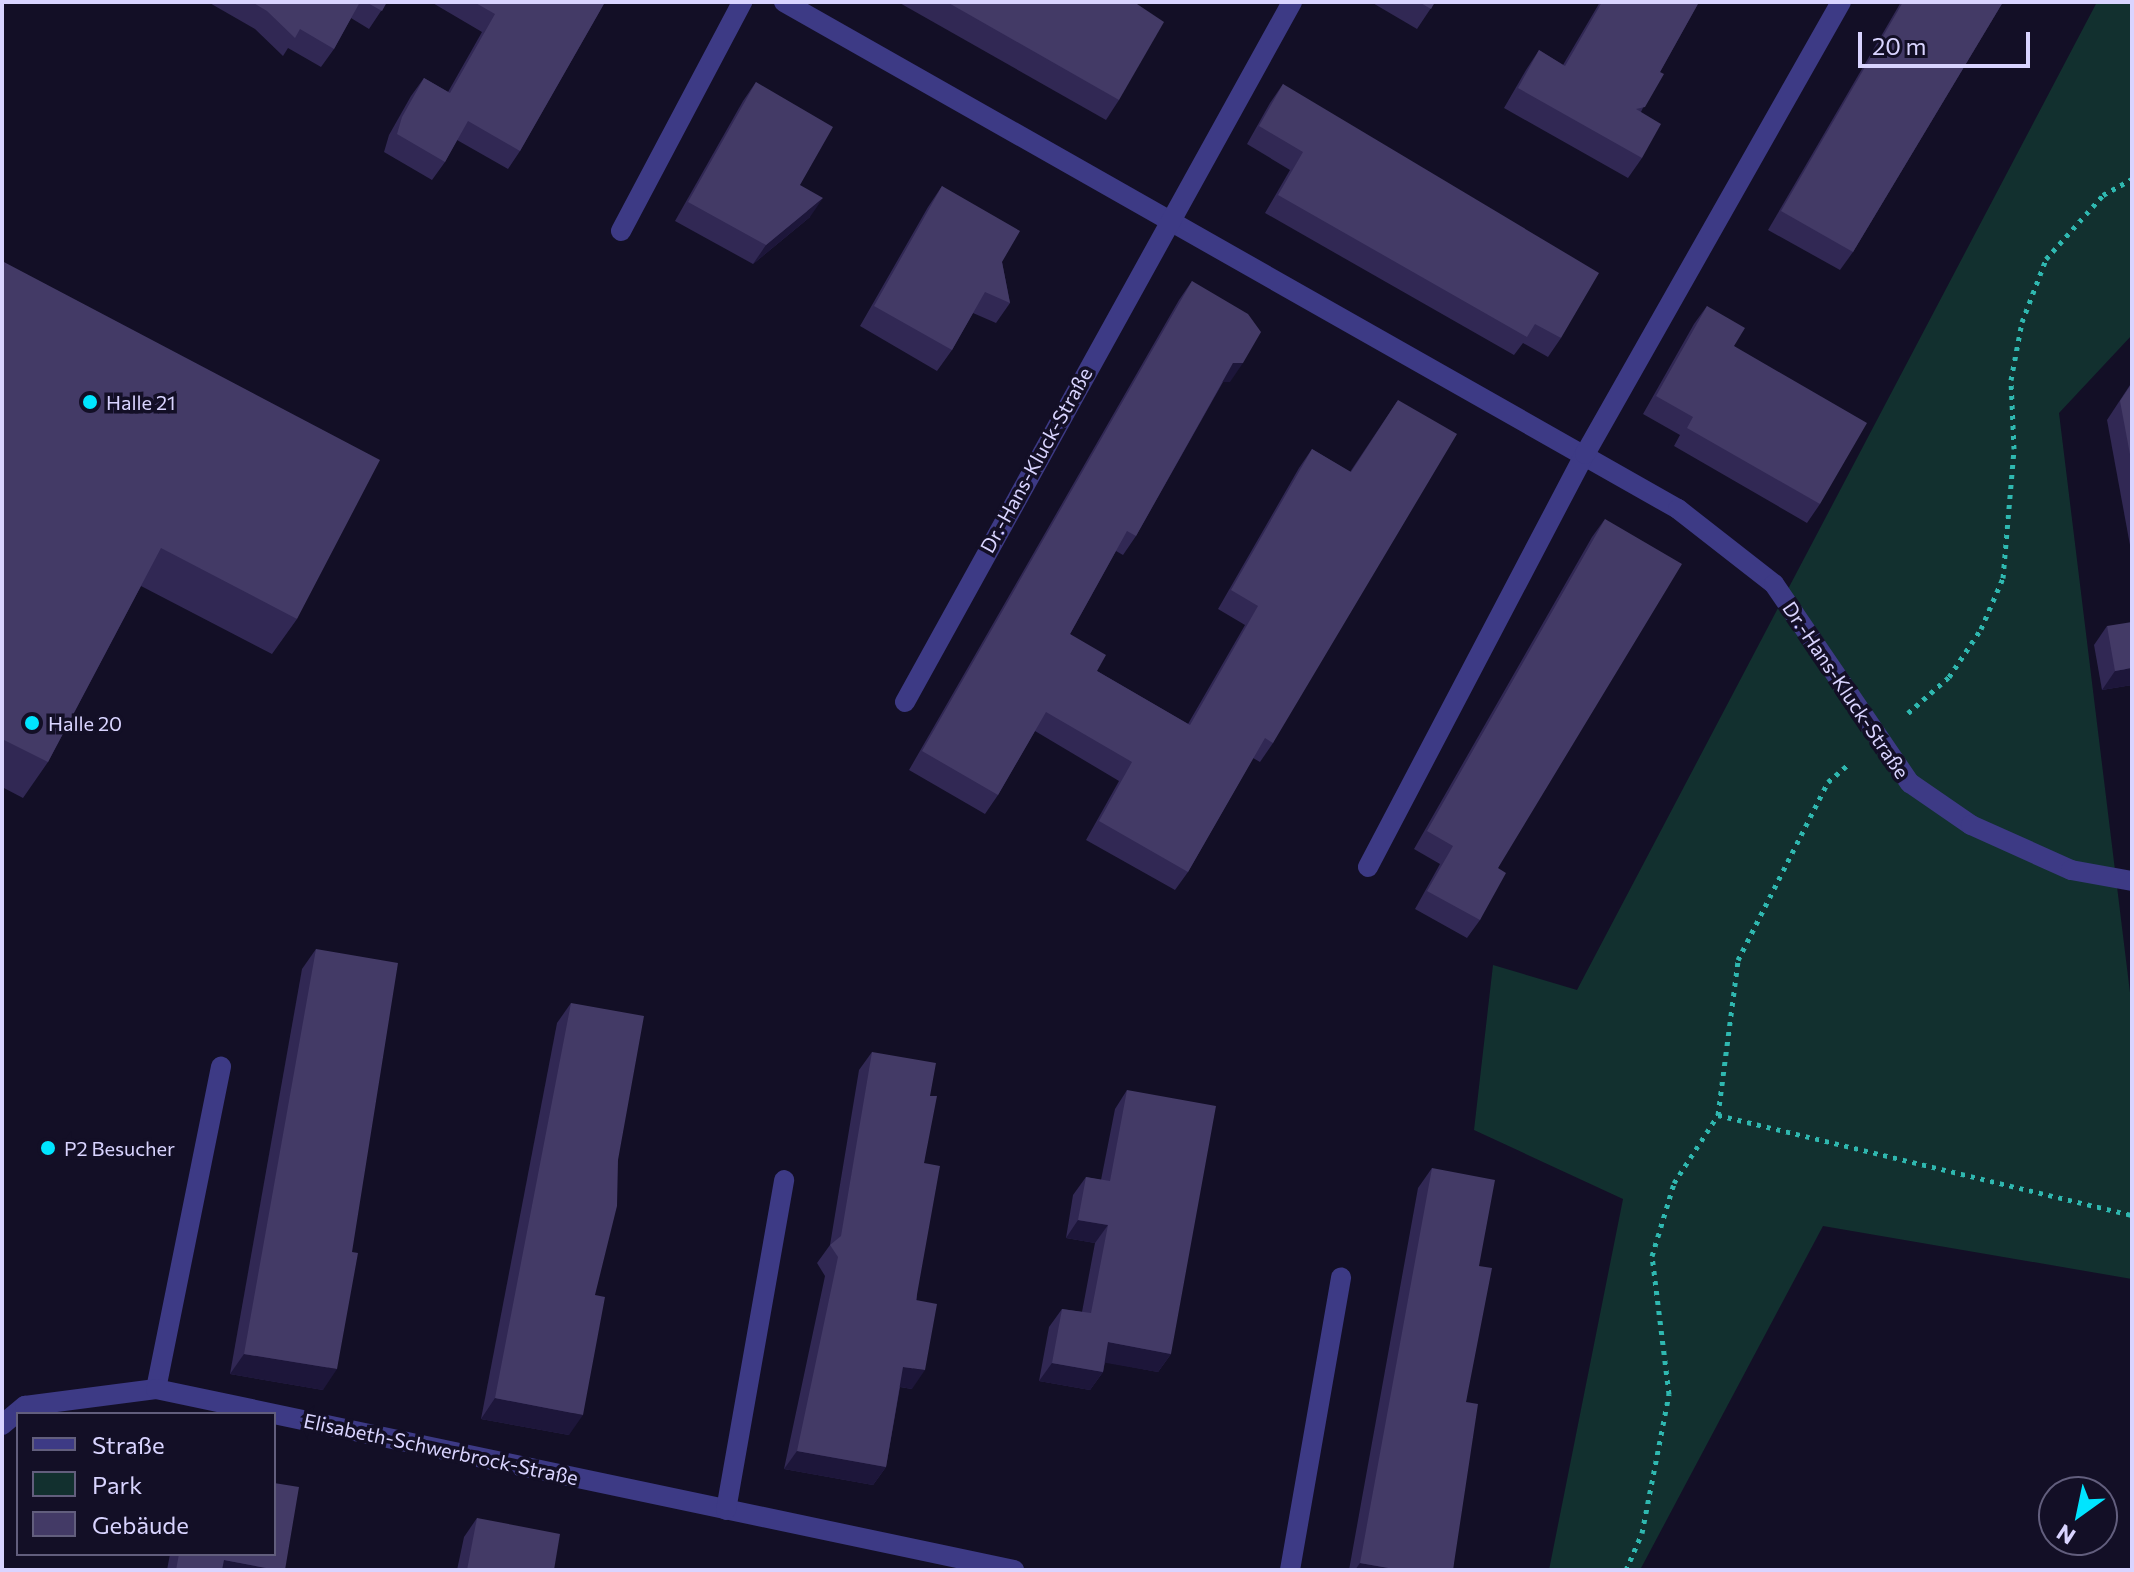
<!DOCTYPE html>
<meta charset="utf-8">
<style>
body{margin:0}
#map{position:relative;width:2134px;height:1572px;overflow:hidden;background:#130f26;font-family:Commissioner,sans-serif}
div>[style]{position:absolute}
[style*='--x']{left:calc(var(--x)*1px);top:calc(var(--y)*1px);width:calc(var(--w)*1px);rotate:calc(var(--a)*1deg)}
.green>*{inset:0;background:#12302f}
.path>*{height:5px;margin-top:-2.5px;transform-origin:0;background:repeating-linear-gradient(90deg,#2fb8b0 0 4px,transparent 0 10px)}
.minor>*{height:20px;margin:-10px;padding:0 10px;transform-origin:10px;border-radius:10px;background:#3d3a85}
.wall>*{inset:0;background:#312854}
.shaded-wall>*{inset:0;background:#1d163a}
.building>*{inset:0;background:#433a66}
.dots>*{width:22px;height:22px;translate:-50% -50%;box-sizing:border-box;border:4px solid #130f26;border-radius:50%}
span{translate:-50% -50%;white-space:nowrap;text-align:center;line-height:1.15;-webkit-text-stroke:7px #130f26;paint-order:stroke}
.poi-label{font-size:20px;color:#d9d4ff}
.left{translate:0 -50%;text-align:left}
.street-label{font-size:20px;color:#d9d4ff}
.frame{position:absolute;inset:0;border:4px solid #d9d4ff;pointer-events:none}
.legend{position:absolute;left:16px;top:1412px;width:260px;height:144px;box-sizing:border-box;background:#130f26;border:2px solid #625e7d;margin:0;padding:10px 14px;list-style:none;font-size:24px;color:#d9d4ff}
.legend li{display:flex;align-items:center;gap:16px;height:40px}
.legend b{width:40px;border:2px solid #625e7d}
.north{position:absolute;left:2038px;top:1476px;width:80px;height:80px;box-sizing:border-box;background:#130f26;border:2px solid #625e7d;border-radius:50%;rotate:213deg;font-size:22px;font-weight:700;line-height:32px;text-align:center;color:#d9d4ff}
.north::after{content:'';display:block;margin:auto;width:28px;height:36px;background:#00e5ff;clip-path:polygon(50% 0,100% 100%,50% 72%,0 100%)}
.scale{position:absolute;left:1858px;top:32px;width:172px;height:36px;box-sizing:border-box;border:4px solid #d9d4ff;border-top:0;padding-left:10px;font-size:24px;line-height:28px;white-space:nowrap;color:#d9d4ff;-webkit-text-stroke:6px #130f26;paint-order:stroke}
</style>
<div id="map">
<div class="green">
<i style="clip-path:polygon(2097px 2px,2132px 2px,2132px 335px,2059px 413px,2132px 1009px,2132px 1279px,1823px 1226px,1640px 1570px,1549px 1570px,1623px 1199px,1474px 1130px,1493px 965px,1577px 990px)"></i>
</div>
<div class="path">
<i style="--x:1908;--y:713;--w:55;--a:-41.3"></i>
<i style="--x:1949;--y:677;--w:58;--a:-56.3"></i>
<i style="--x:1981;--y:629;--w:56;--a:-66.7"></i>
<i style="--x:2003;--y:578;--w:129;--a:-85.1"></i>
<i style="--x:2014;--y:449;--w:69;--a:-92.5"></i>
<i style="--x:2011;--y:380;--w:59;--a:-79.3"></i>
<i style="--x:2022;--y:322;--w:67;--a:-69.1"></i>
<i style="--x:2046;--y:259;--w:86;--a:-48.3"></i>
<i style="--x:2103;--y:195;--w:33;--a:-29"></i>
<i style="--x:1718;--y:1115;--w:156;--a:-82.6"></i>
<i style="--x:1738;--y:960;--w:199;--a:-63.2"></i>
<i style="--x:1828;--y:782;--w:28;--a:-41"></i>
<i style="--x:1626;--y:1570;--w:40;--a:-66.6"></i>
<i style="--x:1642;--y:1533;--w:142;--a:-79"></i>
<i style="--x:1669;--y:1394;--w:139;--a:-97"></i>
<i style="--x:1652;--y:1256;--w:76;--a:-73.2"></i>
<i style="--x:1674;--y:1183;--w:81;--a:-57.1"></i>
<i style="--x:1718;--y:1115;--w:426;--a:13.6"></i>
</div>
<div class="minor">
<i style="--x:784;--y:2;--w:1028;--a:29.56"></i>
<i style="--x:1678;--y:509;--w:122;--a:38"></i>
<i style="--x:1774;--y:584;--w:241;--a:55.7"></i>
<i style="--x:1910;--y:783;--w:74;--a:34.5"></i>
<i style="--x:1971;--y:825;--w:110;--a:24.2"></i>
<i style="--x:2071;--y:870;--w:62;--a:10.2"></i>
<i style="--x:621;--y:231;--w:259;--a:-62.1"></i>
<i style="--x:905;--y:702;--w:800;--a:-61.06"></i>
<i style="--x:1368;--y:867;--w:467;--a:-62.3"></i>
<i style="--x:1585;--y:454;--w:519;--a:-60.47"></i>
<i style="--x:156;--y:1389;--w:329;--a:-78.6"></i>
<i style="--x:2;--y:1425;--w:30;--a:-40"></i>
<i style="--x:25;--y:1406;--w:132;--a:-7.4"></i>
<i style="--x:156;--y:1389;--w:877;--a:11.91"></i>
<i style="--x:726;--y:1510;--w:335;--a:-80"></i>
<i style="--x:1290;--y:1570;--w:297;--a:-80.1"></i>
</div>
<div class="wall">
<i style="clip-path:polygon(208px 2px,387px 2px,369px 29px,351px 18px,334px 49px,321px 67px,288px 48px,283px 56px,255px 29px)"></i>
<i style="clip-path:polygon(431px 2px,605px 2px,520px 151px,508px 169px,457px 140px,445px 162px,432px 180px,384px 152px,389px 135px,411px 96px,424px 78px,448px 92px,482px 32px)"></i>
<i style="clip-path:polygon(898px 2px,1134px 2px,1119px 100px,1106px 120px)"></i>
<i style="clip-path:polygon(1371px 2px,1435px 2px,1417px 29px)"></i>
<i style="clip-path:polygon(1600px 2px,1699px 2px,1660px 72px,1641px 112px,1642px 158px,1628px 178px,1504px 108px,1526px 70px,1539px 50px,1563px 65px)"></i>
<i style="clip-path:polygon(1901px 2px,2003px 2px,1853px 252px,1840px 270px,1768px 230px)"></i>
<i style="clip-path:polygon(756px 82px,810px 217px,753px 264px,675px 221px,743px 101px)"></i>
<i style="clip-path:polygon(1283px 84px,1561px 338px,1548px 357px,1523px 343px,1514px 355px,1265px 213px,1290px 170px,1247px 144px,1270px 103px)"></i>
<i style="clip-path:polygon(942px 186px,1002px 262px,1010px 303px,996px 323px,973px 313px,952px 350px,937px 371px,860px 326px,928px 207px)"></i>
<i style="clip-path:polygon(2px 261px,297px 619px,272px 654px,141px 586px,48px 762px,23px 798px,2px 787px)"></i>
<i style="clip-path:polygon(1192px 281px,1230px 382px,1223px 382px,1136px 536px,1123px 555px,1116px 551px,1070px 634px,1097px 671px,1188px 724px,1245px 625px,1218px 609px,1299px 468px,1312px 449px,1350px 472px,1398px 400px,1273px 743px,1260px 762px,1253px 758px,1188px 872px,1175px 890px,1086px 840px,1119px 781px,1035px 731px,998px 795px,985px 814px,909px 770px,1179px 300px)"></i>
<i style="clip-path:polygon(1707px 306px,1734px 346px,1820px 504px,1807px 523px,1674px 446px,1680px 435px,1643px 414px,1694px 324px)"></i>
<i style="clip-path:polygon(2132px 382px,2132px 556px,2107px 420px)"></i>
<i style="clip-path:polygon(1605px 519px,1498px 868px,1480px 920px,1467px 938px,1415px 909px,1440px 864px,1414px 849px,1592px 537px)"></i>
<i style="clip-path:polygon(2107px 626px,2132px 685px,2102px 690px,2094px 645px)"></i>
<i style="clip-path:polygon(316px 949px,352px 1252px,323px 1390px,230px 1374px,302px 969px)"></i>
<i style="clip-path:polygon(571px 1003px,595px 1295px,569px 1435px,481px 1419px,557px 1023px)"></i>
<i style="clip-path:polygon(872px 1052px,930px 1096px,924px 1163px,912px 1389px,900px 1387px,886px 1467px,873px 1485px,784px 1469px,825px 1276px,817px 1263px,830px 1245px,859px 1070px)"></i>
<i style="clip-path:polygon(1127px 1090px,1171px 1354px,1158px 1372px,1105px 1362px,1103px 1372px,1090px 1390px,1039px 1381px,1049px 1327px,1062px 1309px,1082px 1312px,1095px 1243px,1066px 1238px,1073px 1195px,1086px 1177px,1101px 1180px,1115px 1109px)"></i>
<i style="clip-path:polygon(1432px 1168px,1479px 1266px,1466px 1402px,1453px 1570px,1349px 1570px,1418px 1188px)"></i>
<i style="clip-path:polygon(477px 1518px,554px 1570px,457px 1570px,464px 1537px)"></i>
<i style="clip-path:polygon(170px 1554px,274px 1554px,285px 1570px,167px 1570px)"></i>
</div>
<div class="shaded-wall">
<i style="clip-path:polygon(823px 198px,810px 217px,753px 264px,766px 245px)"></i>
<i style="clip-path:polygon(1233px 363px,1243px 363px,1230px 382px,1220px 382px)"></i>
<i style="clip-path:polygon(2132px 668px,2132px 685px,2102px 690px,2115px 671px)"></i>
<i style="clip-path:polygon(1078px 1220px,1108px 1225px,1095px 1243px,1066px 1238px)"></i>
<i style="clip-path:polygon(1108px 1342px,1171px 1354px,1158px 1372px,1095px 1361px)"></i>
<i style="clip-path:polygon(244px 1354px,337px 1369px,323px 1390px,230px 1374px)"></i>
<i style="clip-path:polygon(1052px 1363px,1103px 1372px,1090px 1390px,1039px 1381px)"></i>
<i style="clip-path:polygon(903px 1367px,925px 1370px,912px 1389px,890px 1385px)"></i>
<i style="clip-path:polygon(495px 1398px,583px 1415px,569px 1435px,481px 1419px)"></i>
<i style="clip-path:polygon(797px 1451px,886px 1467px,873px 1485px,784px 1469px)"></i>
<i style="clip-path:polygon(224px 1560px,277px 1570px,217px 1570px)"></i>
<i style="clip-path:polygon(1360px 1563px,1400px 1570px,1355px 1570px)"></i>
</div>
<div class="building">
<i style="clip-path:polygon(252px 2px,360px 2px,334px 49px,300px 29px,295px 38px,267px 11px)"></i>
<i style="clip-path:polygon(366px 2px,387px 2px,382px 11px)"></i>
<i style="clip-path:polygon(474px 2px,605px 2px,520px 151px,468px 121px,445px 162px,397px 134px,402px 117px,424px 78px,450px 93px,495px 14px)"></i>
<i style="clip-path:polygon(947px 2px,1134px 2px,1164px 22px,1119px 100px)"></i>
<i style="clip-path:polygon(1419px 2px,1435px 2px,1431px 9px)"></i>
<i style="clip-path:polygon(1602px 2px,1699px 2px,1660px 72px,1664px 74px,1645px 107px,1636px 109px,1661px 124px,1642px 158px,1518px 88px,1539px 50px,1565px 66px)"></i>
<i style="clip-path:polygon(1903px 2px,2003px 2px,1853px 252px,1781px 211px)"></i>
<i style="clip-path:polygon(756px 82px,833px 127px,800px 185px,823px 198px,766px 245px,688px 202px)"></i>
<i style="clip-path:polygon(1283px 84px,1599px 273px,1561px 338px,1535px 324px,1527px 337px,1278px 195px,1303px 152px,1259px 126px)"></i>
<i style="clip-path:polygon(942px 186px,1020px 231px,1002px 262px,1010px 303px,985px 292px,952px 350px,874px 306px)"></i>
<i style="clip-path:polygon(2px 261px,380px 460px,297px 619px,161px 548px,48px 762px,2px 739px)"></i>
<i style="clip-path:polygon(1192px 281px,1248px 314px,1261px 332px,1243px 363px,1233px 363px,1136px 536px,1127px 531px,1070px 634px,1106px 655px,1097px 671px,1190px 725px,1258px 606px,1231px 590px,1312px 449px,1351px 472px,1398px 400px,1457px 434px,1273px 743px,1265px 738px,1188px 872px,1099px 821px,1132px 762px,1046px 712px,998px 795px,922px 751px)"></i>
<i style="clip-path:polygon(1707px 306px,1745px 328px,1734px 346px,1867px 423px,1820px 504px,1687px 428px,1693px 417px,1656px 396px)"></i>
<i style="clip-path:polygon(2132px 383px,2132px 465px,2120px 401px)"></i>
<i style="clip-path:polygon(1605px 519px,1682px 564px,1498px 868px,1506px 873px,1480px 920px,1427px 891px,1453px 846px,1427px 831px)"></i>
<i style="clip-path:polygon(2132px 622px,2132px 668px,2115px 671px,2107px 626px)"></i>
<i style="clip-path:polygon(316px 949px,398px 963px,352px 1252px,358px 1253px,337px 1369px,244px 1354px)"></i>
<i style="clip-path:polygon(571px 1003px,644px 1016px,618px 1160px,617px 1206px,595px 1295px,605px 1297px,583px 1415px,495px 1398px)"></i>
<i style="clip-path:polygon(872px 1052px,936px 1063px,930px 1096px,937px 1096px,924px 1163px,940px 1166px,916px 1300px,937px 1304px,925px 1370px,903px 1367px,886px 1467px,797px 1451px,838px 1257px,830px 1245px,841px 1236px)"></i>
<i style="clip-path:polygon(1127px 1090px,1216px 1106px,1171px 1354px,1108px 1342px,1103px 1372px,1052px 1363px,1062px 1309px,1091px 1313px,1108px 1225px,1078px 1220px,1086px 1177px,1110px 1181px)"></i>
<i style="clip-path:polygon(1432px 1168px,1495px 1180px,1479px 1266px,1492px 1268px,1466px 1402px,1478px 1404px,1453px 1570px,1400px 1570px,1360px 1563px)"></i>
<i style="clip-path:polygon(274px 1483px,299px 1487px,285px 1570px,277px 1570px,224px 1560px,222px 1570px,176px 1570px,179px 1554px,274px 1554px)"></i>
<i style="clip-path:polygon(477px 1518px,560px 1534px,554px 1570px,467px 1570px)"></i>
</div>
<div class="dots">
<i style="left:90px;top:402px;background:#00e5ff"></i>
<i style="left:32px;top:723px;background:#00e5ff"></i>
<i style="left:48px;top:1148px;background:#00e5ff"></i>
</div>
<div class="poi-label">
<span class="left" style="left:106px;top:402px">Halle 21</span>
<span class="left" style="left:48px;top:723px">Halle 20</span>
<span class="left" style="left:64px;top:1148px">P2 Besucher</span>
</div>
<div class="street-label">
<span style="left:1036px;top:460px;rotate:-61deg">Dr.-Hans-Kluck-Straße</span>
<span style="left:1846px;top:690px;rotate:56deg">Dr.-Hans-Kluck-Straße</span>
<span style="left:441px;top:1449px;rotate:12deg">Elisabeth-Schwerbrock-Straße</span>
</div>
<div class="frame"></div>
<ul class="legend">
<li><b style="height:10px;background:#3d3a85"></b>Straße</li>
<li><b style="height:22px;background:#12302f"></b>Park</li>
<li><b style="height:22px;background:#433a66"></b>Gebäude</li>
</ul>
<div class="north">N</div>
<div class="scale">20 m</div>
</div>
